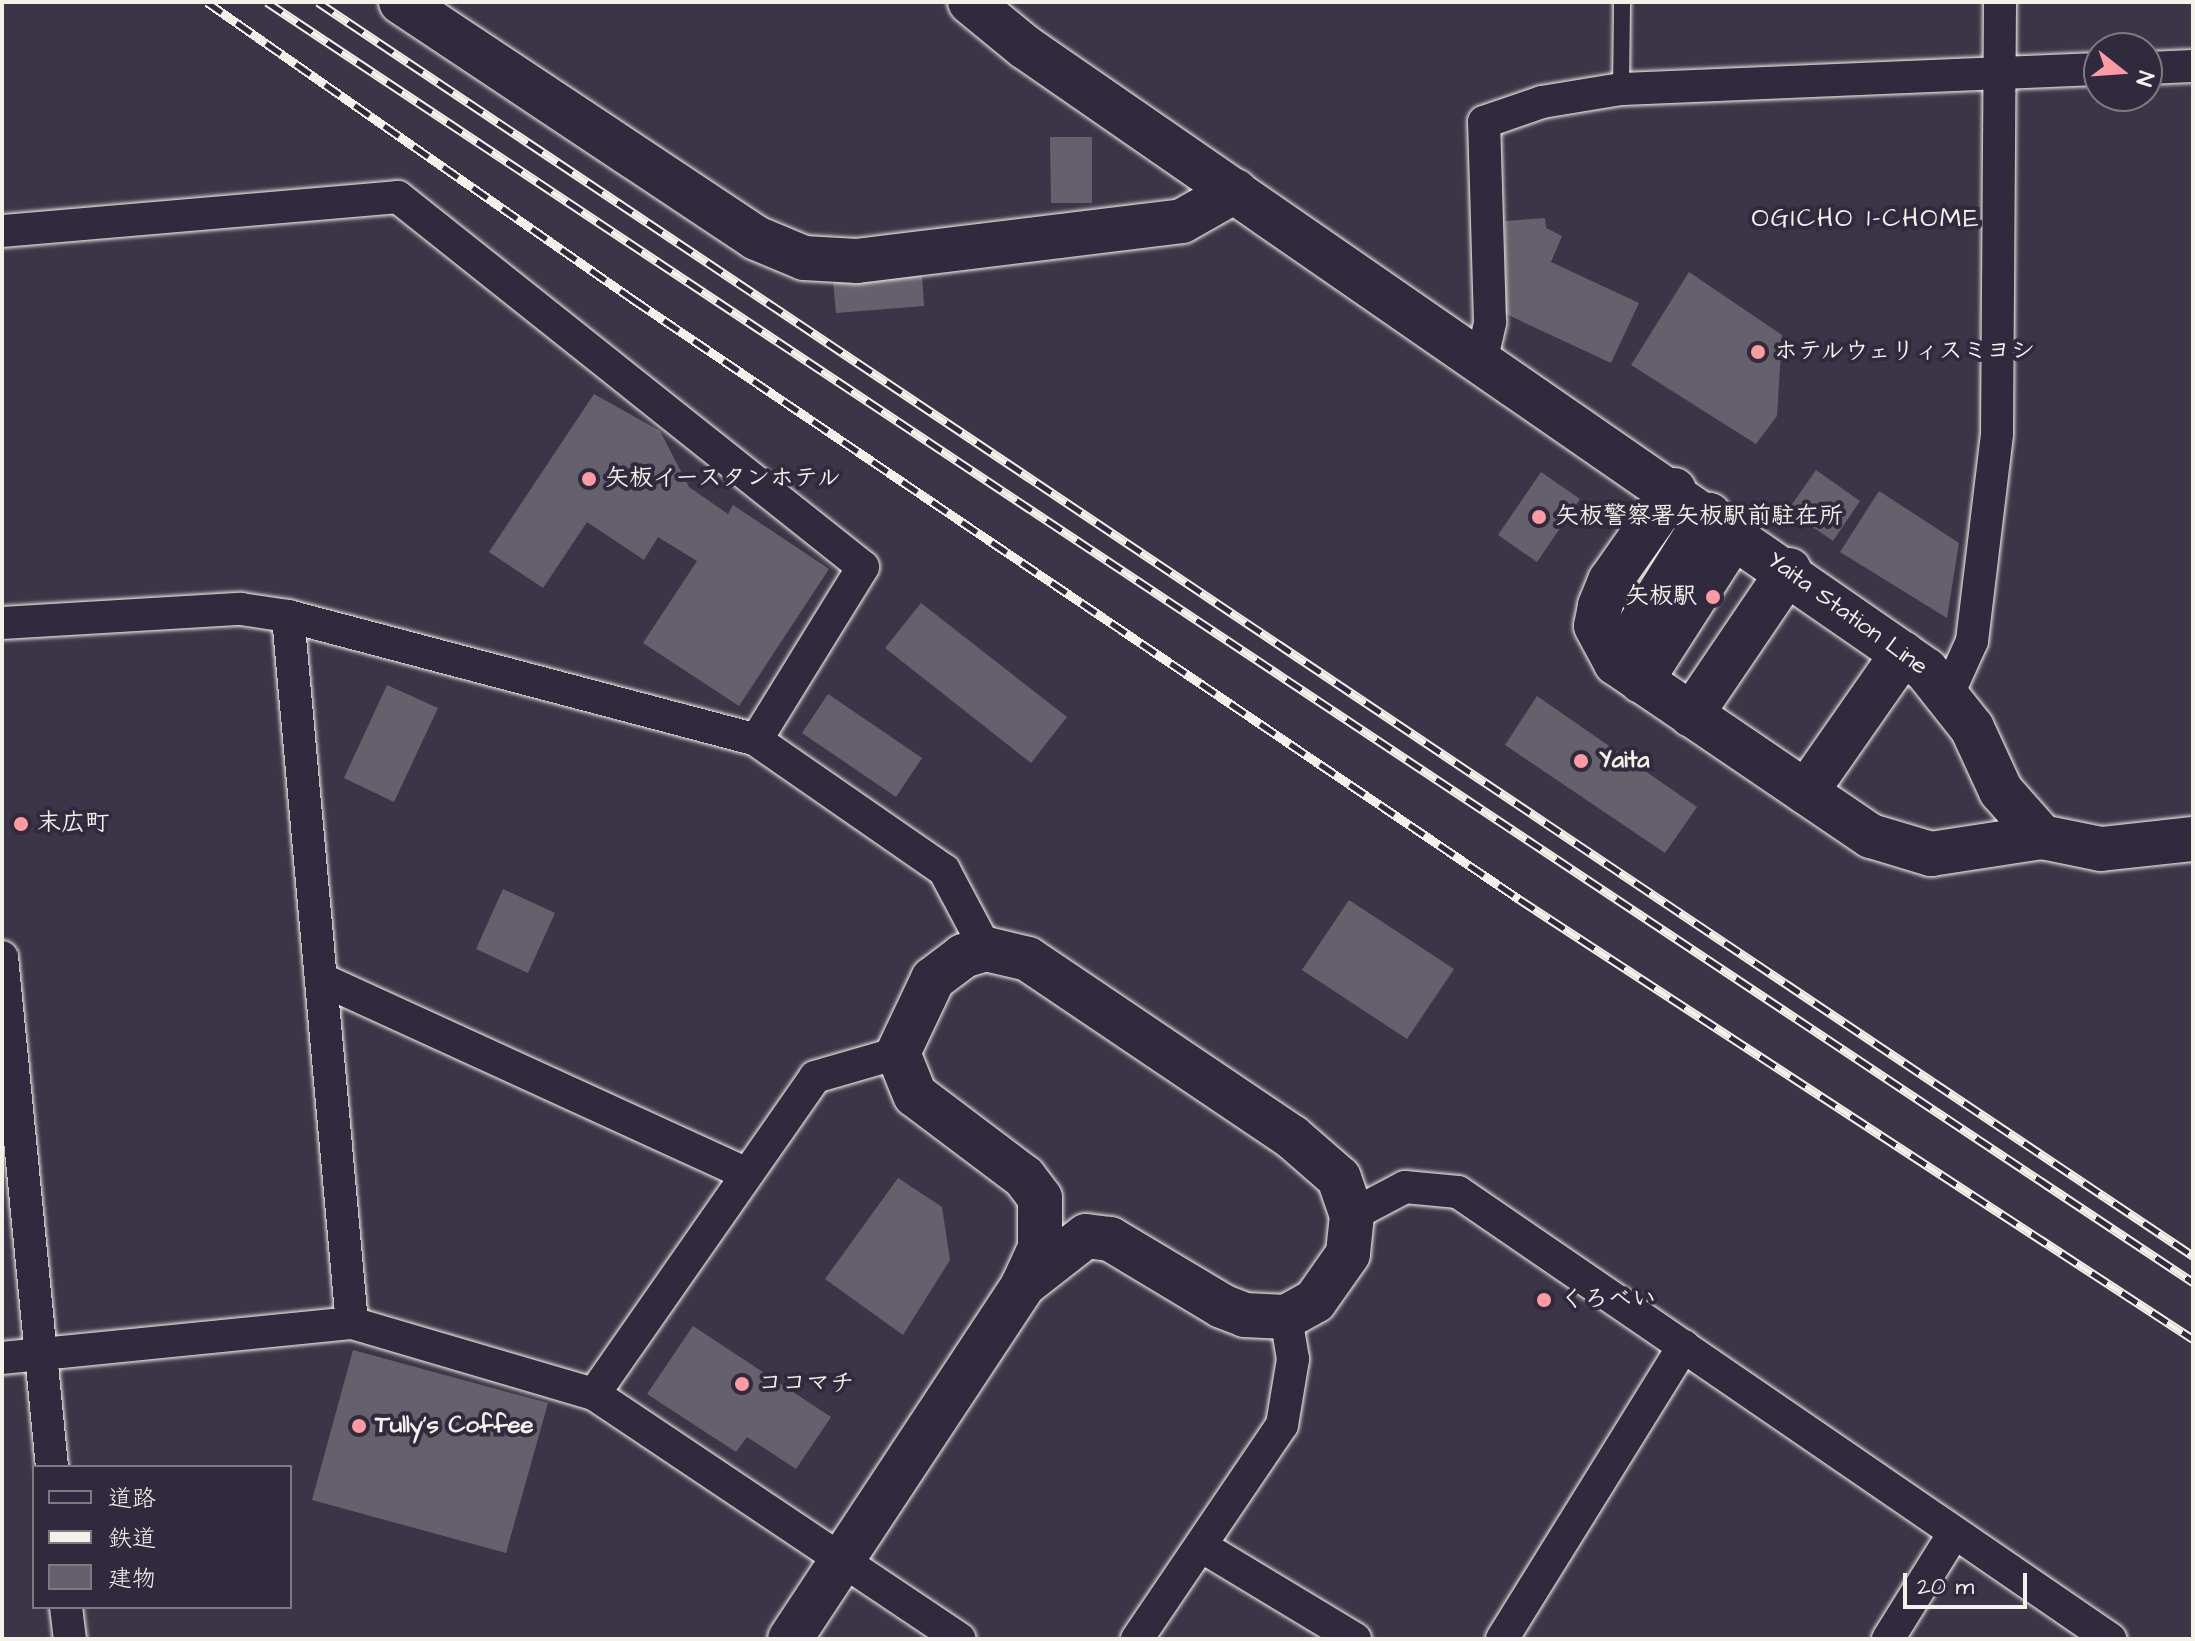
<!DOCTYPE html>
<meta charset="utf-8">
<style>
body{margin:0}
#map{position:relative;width:2195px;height:1641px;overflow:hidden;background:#3b3647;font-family:"Architects Daughter","Klee One",sans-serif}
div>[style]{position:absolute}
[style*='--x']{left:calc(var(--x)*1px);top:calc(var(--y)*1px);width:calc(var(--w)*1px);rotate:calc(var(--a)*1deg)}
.building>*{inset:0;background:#65616c}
.roads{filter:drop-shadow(0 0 2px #f4f1e8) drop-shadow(0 0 2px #f4f1e8)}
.lane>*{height:16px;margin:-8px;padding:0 8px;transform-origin:8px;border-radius:8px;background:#2f2a3d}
.street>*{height:32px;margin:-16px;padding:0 16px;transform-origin:16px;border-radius:16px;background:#2f2a3d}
.secondary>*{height:44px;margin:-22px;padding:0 22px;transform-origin:22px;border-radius:22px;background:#2f2a3d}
.rail>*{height:9px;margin-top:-4.5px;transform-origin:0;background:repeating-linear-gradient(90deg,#2f2a3d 0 18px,#f4f1e8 0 36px);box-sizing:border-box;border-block:2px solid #f4f1e8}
.dots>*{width:22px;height:22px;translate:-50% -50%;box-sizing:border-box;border:4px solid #2f2a3d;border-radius:50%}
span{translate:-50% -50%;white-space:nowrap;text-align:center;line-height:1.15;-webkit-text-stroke:8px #2f2a3d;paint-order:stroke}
.poi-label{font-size:24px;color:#f4f1e8;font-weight:700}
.left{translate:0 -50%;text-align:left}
.right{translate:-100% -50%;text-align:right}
.street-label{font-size:24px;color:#f4f1e8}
.neighbourhood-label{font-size:26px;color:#f4f1e8;letter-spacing:2px}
.frame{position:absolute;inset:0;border:4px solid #f4f1e8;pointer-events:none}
.legend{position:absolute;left:32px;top:1465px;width:260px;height:144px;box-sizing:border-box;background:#2f2a3d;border:2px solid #7e7a81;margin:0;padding:10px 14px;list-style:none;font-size:24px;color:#f4f1e8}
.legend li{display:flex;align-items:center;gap:16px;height:40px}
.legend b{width:40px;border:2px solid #7e7a81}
.north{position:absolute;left:2083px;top:32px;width:80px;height:80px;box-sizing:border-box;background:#2f2a3d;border:2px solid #7e7a81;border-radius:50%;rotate:107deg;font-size:22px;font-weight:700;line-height:32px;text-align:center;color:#f4f1e8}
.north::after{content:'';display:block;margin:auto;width:28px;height:36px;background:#ff9aa2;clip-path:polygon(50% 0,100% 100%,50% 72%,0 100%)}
.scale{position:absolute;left:1903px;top:1573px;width:124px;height:36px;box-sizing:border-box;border:4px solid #f4f1e8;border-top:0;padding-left:10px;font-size:24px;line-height:28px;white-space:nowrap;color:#f4f1e8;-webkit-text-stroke:6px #2f2a3d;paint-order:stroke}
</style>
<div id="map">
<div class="building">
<i style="clip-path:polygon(1050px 137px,1092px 137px,1092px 203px,1051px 203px)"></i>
<i style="clip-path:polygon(1545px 218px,1546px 228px,1562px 236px,1551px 262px,1639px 303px,1611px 363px,1506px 314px,1505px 221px)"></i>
<i style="clip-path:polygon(1689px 272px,1782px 335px,1777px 416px,1756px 444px,1631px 365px)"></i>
<i style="clip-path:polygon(922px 274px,924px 306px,836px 313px,833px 281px)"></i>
<i style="clip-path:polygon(594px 394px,660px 431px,689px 487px,728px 514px,733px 505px,829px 569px,739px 706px,643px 643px,697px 561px,658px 537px,644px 560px,587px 522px,543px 588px,489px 552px)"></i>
<i style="clip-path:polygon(1816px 470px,1860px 501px,1833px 541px,1788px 510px)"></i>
<i style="clip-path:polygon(1541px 472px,1580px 499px,1537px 562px,1498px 535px)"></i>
<i style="clip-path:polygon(1879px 491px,1959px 543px,1947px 618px,1840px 552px)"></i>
<i style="clip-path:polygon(921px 603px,1067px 717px,1031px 763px,885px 648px)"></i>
<i style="clip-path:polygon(387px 685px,438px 708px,394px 802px,344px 778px)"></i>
<i style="clip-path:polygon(828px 694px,922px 758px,896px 797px,802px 733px)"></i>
<i style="clip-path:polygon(1537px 696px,1697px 807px,1665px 853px,1505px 745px)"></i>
<i style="clip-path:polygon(503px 889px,555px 913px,528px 973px,476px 949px)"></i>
<i style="clip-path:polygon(1349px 900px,1454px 969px,1407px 1039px,1302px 970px)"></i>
<i style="clip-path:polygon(898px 1178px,942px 1207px,950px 1260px,903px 1335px,825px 1279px)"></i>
<i style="clip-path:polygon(693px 1326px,831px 1417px,796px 1469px,747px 1437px,736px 1452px,647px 1394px)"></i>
<i style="clip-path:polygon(353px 1350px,548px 1403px,506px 1553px,312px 1500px)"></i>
</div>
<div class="roads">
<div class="lane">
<i style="--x:1621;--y:89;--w:87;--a:-89.3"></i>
</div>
<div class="street">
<i style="--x:2147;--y:68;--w:46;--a:-2.5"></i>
<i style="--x:2;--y:231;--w:397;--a:-4.9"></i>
<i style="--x:398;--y:197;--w:594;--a:38.51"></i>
<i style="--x:863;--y:567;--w:203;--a:121.7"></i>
<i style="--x:1482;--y:358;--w:37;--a:-77"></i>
<i style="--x:1490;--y:322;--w:200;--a:-91.7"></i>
<i style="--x:1484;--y:122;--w:61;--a:-19"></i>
<i style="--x:1542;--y:102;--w:80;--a:-9.3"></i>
<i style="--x:1621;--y:89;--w:478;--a:-2.4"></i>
<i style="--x:288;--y:616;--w:710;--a:84.83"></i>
<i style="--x:2;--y:623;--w:239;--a:-3.4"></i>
<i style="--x:241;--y:609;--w:48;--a:8.5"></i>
<i style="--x:288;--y:616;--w:484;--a:14.8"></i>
<i style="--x:756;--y:740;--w:229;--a:34.7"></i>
<i style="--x:944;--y:870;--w:89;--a:62"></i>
<i style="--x:1949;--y:692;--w:56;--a:-65.7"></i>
<i style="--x:1972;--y:641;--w:209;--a:-83.1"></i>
<i style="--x:1997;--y:433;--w:431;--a:-89.6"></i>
<i style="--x:2;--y:957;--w:512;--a:84.4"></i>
<i style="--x:321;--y:979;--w:466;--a:24.6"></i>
<i style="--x:1352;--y:1215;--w:60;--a:-27.8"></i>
<i style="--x:1405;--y:1187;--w:53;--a:5.4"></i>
<i style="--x:1458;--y:1192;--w:791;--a:34.43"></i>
<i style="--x:2;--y:1358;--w:352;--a:-5.7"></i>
<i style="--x:352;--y:1323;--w:252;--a:16.4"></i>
<i style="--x:594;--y:1394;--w:440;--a:33.8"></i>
<i style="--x:594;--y:1394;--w:386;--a:-55.1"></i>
<i style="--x:815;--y:1077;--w:86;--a:-16.1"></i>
<i style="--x:1201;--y:1546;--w:180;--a:31.1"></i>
<i style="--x:66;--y:1607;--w:32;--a:83"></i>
<i style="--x:1137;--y:1639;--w:258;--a:-55.9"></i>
<i style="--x:1282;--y:1425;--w:67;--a:-80.5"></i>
<i style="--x:1293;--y:1359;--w:43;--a:-99.5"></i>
<i style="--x:1502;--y:1639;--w:345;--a:-58.2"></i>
<i style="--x:1888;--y:1639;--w:125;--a:-58.1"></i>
</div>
<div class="secondary">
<i style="--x:401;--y:2;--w:426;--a:33.6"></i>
<i style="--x:756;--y:238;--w:52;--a:22.6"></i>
<i style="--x:804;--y:258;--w:53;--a:3.2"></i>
<i style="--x:857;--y:261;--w:327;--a:-7"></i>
<i style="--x:1182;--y:221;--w:61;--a:-29.5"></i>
<i style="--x:970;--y:2;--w:71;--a:39.3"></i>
<i style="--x:1025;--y:47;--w:1095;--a:34.66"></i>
<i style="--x:1926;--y:670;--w:74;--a:51.6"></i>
<i style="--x:1972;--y:728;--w:69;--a:65.3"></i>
<i style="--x:2001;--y:791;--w:62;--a:48.3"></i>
<i style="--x:2042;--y:837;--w:60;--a:11.5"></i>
<i style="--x:2101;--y:849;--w:93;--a:-6.2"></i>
<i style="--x:1674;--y:490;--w:111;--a:125.1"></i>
<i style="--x:1610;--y:581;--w:27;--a:112"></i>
<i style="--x:1600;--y:606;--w:20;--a:101"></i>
<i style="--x:1596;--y:626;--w:42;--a:61.6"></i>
<i style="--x:1616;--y:663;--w:308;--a:34.2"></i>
<i style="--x:1871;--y:836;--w:63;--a:16.7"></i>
<i style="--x:1931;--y:854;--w:112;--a:-8.7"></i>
<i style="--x:1616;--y:663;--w:175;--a:-57.9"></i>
<i style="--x:1641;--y:681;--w:176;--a:-57.3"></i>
<i style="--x:1691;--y:715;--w:175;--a:-55.9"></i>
<i style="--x:1806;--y:792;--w:169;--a:-55.1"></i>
<i style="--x:790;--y:1639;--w:424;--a:-56.6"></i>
<i style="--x:1023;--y:1285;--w:41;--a:-65.3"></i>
<i style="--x:1040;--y:1248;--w:50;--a:-90"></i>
<i style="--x:1040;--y:1198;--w:26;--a:-127"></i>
<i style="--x:1024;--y:1177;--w:136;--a:-143"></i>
<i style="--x:915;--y:1095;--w:45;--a:-112"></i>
<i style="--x:898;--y:1053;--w:82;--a:-64.7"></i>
<i style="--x:933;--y:979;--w:38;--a:-37"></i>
<i style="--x:963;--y:956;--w:24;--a:-17"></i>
<i style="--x:986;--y:949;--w:43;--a:13.4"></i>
<i style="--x:1028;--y:959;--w:318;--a:34"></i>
<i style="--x:1292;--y:1137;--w:62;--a:41.1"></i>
<i style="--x:1339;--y:1178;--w:39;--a:71"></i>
<i style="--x:1352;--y:1215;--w:39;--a:96"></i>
<i style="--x:1348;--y:1254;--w:57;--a:125.1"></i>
<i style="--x:1315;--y:1301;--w:33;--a:151"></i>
<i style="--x:1286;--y:1317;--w:41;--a:-177.2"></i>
<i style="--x:1245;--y:1315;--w:25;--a:-159"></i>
<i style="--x:1222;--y:1306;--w:131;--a:-149.1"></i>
<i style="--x:1110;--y:1239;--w:24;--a:-173"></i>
<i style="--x:1086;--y:1236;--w:80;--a:142.1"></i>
</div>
</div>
<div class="rail">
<i style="--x:207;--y:2;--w:521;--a:34.91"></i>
<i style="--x:634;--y:300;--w:1069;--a:34.09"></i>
<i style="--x:1519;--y:899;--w:805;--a:33.14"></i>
<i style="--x:267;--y:2;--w:2313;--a:33.61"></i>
<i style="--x:318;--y:2;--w:2256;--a:33.77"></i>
</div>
<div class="dots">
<i style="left:1758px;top:352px;background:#ff9aa2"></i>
<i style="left:589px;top:479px;background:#ff9aa2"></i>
<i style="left:1539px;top:517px;background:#ff9aa2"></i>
<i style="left:1713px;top:597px;background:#ff9aa2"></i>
<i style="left:1581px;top:761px;background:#ff9aa2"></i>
<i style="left:21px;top:824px;background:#ff9aa2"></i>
<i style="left:1544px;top:1300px;background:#ff9aa2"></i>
<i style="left:742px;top:1384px;background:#ff9aa2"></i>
<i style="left:359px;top:1426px;background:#ff9aa2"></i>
</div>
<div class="poi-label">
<span class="left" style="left:1774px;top:352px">ホテルウェリィスミヨシ</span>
<span class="left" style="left:605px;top:479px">矢板イースタンホテル</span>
<span class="left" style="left:1555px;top:517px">矢板警察署矢板駅前駐在所</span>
<span class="right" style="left:1697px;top:597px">矢板駅</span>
<span class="left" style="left:1599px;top:761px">Yaita</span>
<span class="left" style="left:37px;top:824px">末広町</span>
<span class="left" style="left:1560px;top:1300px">くろべい</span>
<span class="left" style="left:758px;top:1384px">ココマチ</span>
<span class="left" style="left:375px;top:1426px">Tully's Coffee</span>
</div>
<div class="street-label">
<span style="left:1847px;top:614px;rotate:36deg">Yaita Station Line</span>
</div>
<div class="neighbourhood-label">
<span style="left:1866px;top:219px">OGICHO 1-CHOME</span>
</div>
<div class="frame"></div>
<ul class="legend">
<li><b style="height:10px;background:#2f2a3d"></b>道路</li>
<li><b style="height:10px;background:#f4f1e8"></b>鉄道</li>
<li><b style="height:22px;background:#65616c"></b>建物</li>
</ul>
<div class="north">N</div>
<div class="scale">20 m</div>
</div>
